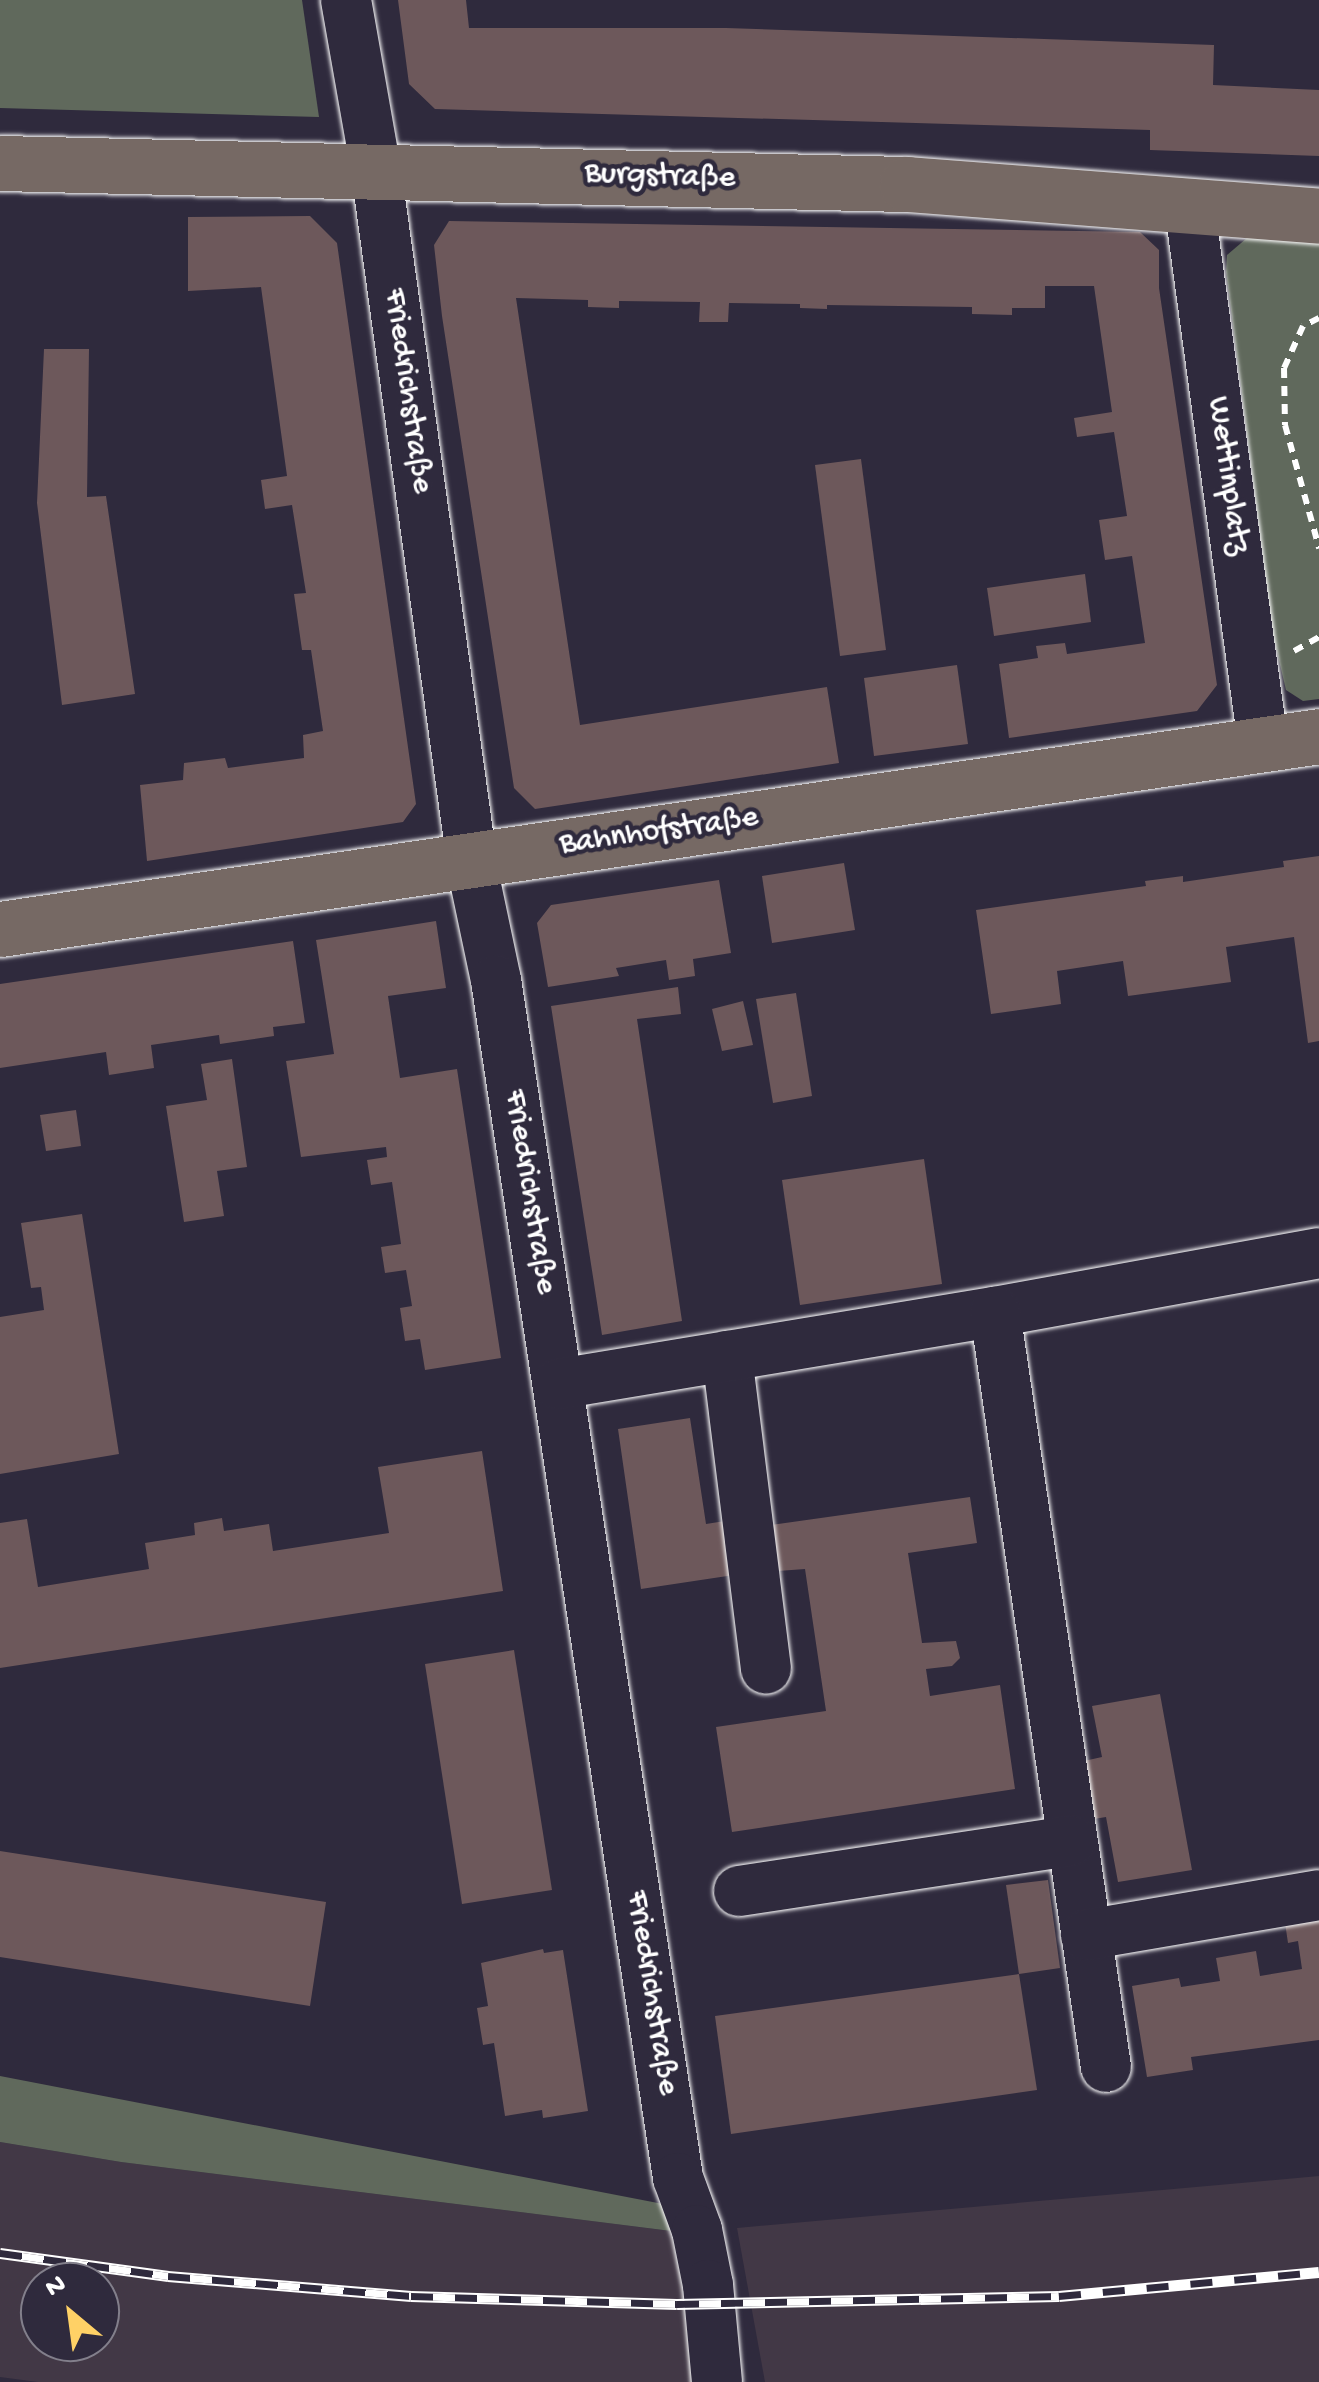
<!DOCTYPE html>
<meta charset="utf-8">
<style>
body{margin:0}
#map{position:relative;width:1319px;height:2382px;overflow:hidden;background:#2f2a3d;font-family:"Gochi Hand",sans-serif}
div>[style]{position:absolute}
[style*='--x']{left:calc(var(--x)*1px);top:calc(var(--y)*1px);width:calc(var(--w)*1px);rotate:calc(var(--a)*1deg)}
.built>*{inset:0;background:#423846}
.green>*{inset:0;background:#60695c}
.building>*{inset:0;background:#6d585b}
.path>*{height:6px;margin-top:-3px;transform-origin:0;background:repeating-linear-gradient(90deg,#fff 0 10px,transparent 0 18px)}
.roads{filter:drop-shadow(0 0 2px #fff) drop-shadow(0 0 2px #fff)}
.minor>*{height:50px;margin:-25px;padding:0 25px;transform-origin:25px;border-radius:25px;background:#2f2a3d}
.major>*{height:55px;margin:-27.5px;padding:0 27.5px;transform-origin:27.5px;border-radius:27.5px;background:#766964}
.rail>*{height:11px;margin-top:-5.5px;transform-origin:0;background:repeating-linear-gradient(90deg,#2f2a3d 0 22px,#fff 0 44px);box-sizing:border-box;border-block:2px solid #fff}
span{translate:-50% -50%;white-space:nowrap;text-align:center;line-height:1.15;-webkit-text-stroke:9px #2f2a3d;paint-order:stroke}
.street-label{font-size:32px;color:#fff}
.north{position:absolute;left:20px;top:2262px;width:100px;height:100px;box-sizing:border-box;background:#2f2a3d;border:2px solid #827f8b;border-radius:50%;rotate:331deg;font-size:28px;font-weight:700;line-height:40px;text-align:center;color:#fff}
.north::after{content:'';display:block;margin:auto;width:35px;height:45px;background:#ffd166;clip-path:polygon(50% 0,100% 100%,50% 72%,0 100%)}
</style>
<div id="map">
<div class="built">
<i style="clip-path:polygon(evenodd,0 2142px,121px 2162px,671px 2231px,701px 2382px,38px 2382px,0 2377px,0 2142px,40px 2282px,100px 2282px,100px 2342px,40px 2342px,40px 2282px)"></i>
<i style="clip-path:polygon(1319px 2176px,1319px 2382px,765px 2382px,737px 2228px)"></i>
</div>
<div class="green">
<i style="clip-path:polygon(0 0,302px 0,319px 117px,0 108px)"></i>
<i style="clip-path:polygon(1254px 232px,1319px 234px,1319px 699px,1303px 701px,1286px 690px,1273px 635px,1226px 272px,1227px 255px)"></i>
<i style="clip-path:polygon(0 2076px,663px 2204px,671px 2231px,121px 2162px,0 2142px)"></i>
</div>
<div class="building">
<i style="clip-path:polygon(398px 0,466px 0,469px 28px,726px 28px,1214px 45px,1213px 85px,1319px 90px,1319px 156px,1150px 150px,1150px 130px,435px 109px,409px 84px)"></i>
<i style="clip-path:polygon(310px 216px,337px 243px,416px 804px,403px 822px,147px 861px,140px 785px,183px 780px,184px 763px,225px 758px,228px 768px,304px 758px,303px 735px,323px 731px,311px 650px,302px 650px,294px 594px,306px 593px,292px 505px,265px 509px,261px 480px,287px 476px,261px 287px,188px 291px,188px 217px)"></i>
<i style="clip-path:polygon(449px 221px,1140px 232px,1159px 250px,1159px 288px,1217px 685px,1197px 711px,1009px 738px,999px 664px,1038px 658px,1036px 646px,1065px 643px,1067px 654px,1145px 643px,1132px 556px,1105px 560px,1099px 520px,1127px 516px,1114px 432px,1077px 437px,1074px 418px,1112px 412px,1094px 286px,1045px 286px,1045px 308px,1012px 308px,1012px 315px,972px 314px,972px 307px,827px 305px,827px 309px,800px 308px,800px 304px,729px 303px,728px 322px,699px 322px,700px 302px,619px 301px,619px 308px,588px 307px,588px 300px,516px 298px,580px 725px,827px 687px,839px 763px,535px 809px,514px 788px,442px 316px,434px 245px)"></i>
<i style="clip-path:polygon(44px 349px,89px 349px,87px 497px,106px 496px,135px 694px,62px 705px,37px 503px)"></i>
<i style="clip-path:polygon(861px 459px,886px 650px,840px 656px,815px 465px)"></i>
<i style="clip-path:polygon(1085px 574px,1091px 622px,994px 636px,987px 588px)"></i>
<i style="clip-path:polygon(957px 665px,968px 744px,874px 756px,864px 678px)"></i>
<i style="clip-path:polygon(1319px 856px,1319px 1041px,1308px 1043px,1294px 937px,1226px 947px,1231px 982px,1128px 996px,1123px 961px,1057px 971px,1061px 1004px,991px 1014px,976px 910px,1146px 886px,1145px 881px,1183px 876px,1183px 882px,1284px 867px,1283px 861px)"></i>
<i style="clip-path:polygon(844px 863px,855px 930px,772px 943px,762px 876px)"></i>
<i style="clip-path:polygon(719px 880px,731px 953px,693px 959px,695px 976px,669px 980px,666px 960px,616px 968px,619px 976px,548px 987px,537px 923px,551px 905px)"></i>
<i style="clip-path:polygon(436px 921px,446px 988px,388px 996px,400px 1078px,457px 1069px,501px 1358px,425px 1370px,420px 1339px,405px 1341px,400px 1308px,412px 1306px,406px 1270px,385px 1273px,381px 1247px,401px 1244px,392px 1182px,371px 1185px,367px 1160px,387px 1157px,386px 1147px,301px 1157px,286px 1061px,334px 1054px,316px 940px)"></i>
<i style="clip-path:polygon(293px 941px,305px 1023px,273px 1027px,274px 1036px,220px 1044px,219px 1035px,151px 1045px,154px 1068px,109px 1075px,106px 1052px,0 1068px,0 984px)"></i>
<i style="clip-path:polygon(678px 987px,681px 1014px,637px 1019px,682px 1321px,602px 1335px,551px 1006px)"></i>
<i style="clip-path:polygon(796px 993px,812px 1096px,773px 1103px,756px 999px)"></i>
<i style="clip-path:polygon(743px 1001px,753px 1045px,722px 1051px,712px 1009px)"></i>
<i style="clip-path:polygon(232px 1059px,247px 1167px,217px 1171px,224px 1216px,184px 1222px,166px 1106px,207px 1100px,201px 1064px)"></i>
<i style="clip-path:polygon(76px 1110px,81px 1146px,46px 1151px,40px 1115px)"></i>
<i style="clip-path:polygon(924px 1159px,942px 1284px,800px 1305px,782px 1180px)"></i>
<i style="clip-path:polygon(82px 1214px,119px 1454px,0 1474px,0 1317px,44px 1310px,41px 1287px,31px 1288px,21px 1223px)"></i>
<i style="clip-path:polygon(690px 1418px,706px 1524px,725px 1521px,734px 1575px,641px 1589px,618px 1429px)"></i>
<i style="clip-path:polygon(482px 1451px,503px 1591px,0 1668px,0 1523px,27px 1519px,38px 1587px,149px 1569px,145px 1543px,195px 1535px,194px 1523px,222px 1518px,224px 1531px,269px 1524px,273px 1551px,389px 1533px,378px 1467px)"></i>
<i style="clip-path:polygon(970px 1497px,977px 1543px,908px 1553px,922px 1643px,956px 1641px,960px 1658px,952px 1666px,926px 1669px,930px 1696px,1000px 1685px,1015px 1789px,732px 1832px,716px 1727px,826px 1711px,805px 1569px,778px 1571px,771px 1525px)"></i>
<i style="clip-path:polygon(514px 1650px,552px 1890px,462px 1904px,425px 1664px)"></i>
<i style="clip-path:polygon(1160px 1694px,1192px 1870px,1118px 1882px,1106px 1817px,1094px 1819px,1084px 1761px,1102px 1757px,1092px 1706px)"></i>
<i style="clip-path:polygon(0 1851px,326px 1902px,310px 2006px,0 1957px)"></i>
<i style="clip-path:polygon(1048px 1880px,1060px 1968px,1019px 1974px,1006px 1885px)"></i>
<i style="clip-path:polygon(1319px 1911px,1319px 2040px,1191px 2057px,1193px 2070px,1147px 2077px,1132px 1986px,1179px 1978px,1181px 1987px,1220px 1981px,1216px 1958px,1256px 1951px,1260px 1976px,1302px 1969px,1298px 1941px,1288px 1943px,1284px 1916px)"></i>
<i style="clip-path:polygon(543px 1949px,544px 1953px,563px 1950px,588px 2111px,543px 2118px,542px 2110px,505px 2116px,494px 2043px,483px 2045px,477px 2008px,488px 2006px,481px 1963px)"></i>
<i style="clip-path:polygon(1019px 1974px,1037px 2090px,731px 2134px,715px 2016px)"></i>
</div>
<div class="path">
<i style="--x:1319;--y:318;--w:18;--a:153"></i>
<i style="--x:1303;--y:326;--w:46;--a:114.3"></i>
<i style="--x:1284;--y:368;--w:57;--a:89"></i>
<i style="--x:1285;--y:425;--w:128;--a:74.5"></i>
<i style="--x:1294;--y:651;--w:29;--a:-29"></i>
</div>
<div class="roads">
<div class="minor">
<i style="--x:346;--y:0;--w:173;--a:80"></i>
<i style="--x:376;--y:170;--w:713;--a:82.1"></i>
<i style="--x:474;--y:876;--w:106;--a:78.1"></i>
<i style="--x:496;--y:980;--w:1212;--a:81.36"></i>
<i style="--x:678;--y:2178;--w:55;--a:69.9"></i>
<i style="--x:697;--y:2230;--w:56;--a:78.7"></i>
<i style="--x:708;--y:2285;--w:97;--a:84.7"></i>
<i style="--x:1190;--y:210;--w:538;--a:82.2"></i>
<i style="--x:995;--y:1312;--w:329;--a:-10.3"></i>
<i style="--x:727;--y:1356;--w:315;--a:82.9"></i>
<i style="--x:558;--y:1384;--w:443;--a:-9.4"></i>
<i style="--x:995;--y:1312;--w:763;--a:81.64"></i>
<i style="--x:739;--y:1891;--w:336;--a:-8.6"></i>
<i style="--x:1086;--y:1935;--w:236;--a:-9.7"></i>
</div>
<div class="major">
<i style="--x:0;--y:163;--w:907;--a:1.33"></i>
<i style="--x:907;--y:184;--w:413;--a:4.4"></i>
<i style="--x:0;--y:929;--w:1333;--a:-8.32"></i>
</div>
</div>
<div class="rail">
<i style="--x:0;--y:2253;--w:170;--a:7.8"></i>
<i style="--x:168;--y:2276;--w:244;--a:4.7"></i>
<i style="--x:411;--y:2296;--w:266;--a:1.7"></i>
<i style="--x:677;--y:2304;--w:382;--a:-1.2"></i>
<i style="--x:1059;--y:2296;--w:261;--a:-5.3"></i>
</div>
<div class="street-label">
<span style="left:660px;top:177px;rotate:2deg">Burgstraße</span>
<span style="left:407px;top:391px;rotate:82deg">Friedrichstraße</span>
<span style="left:1227px;top:476px;rotate:82deg">Wettinplatz</span>
<span style="left:659px;top:832px;rotate:-8deg">Bahnhofstraße</span>
<span style="left:529px;top:1192px;rotate:81deg">Friedrichstraße</span>
<span style="left:651px;top:1993px;rotate:81deg">Friedrichstraße</span>
</div>
<div class="north">N</div>
</div>
